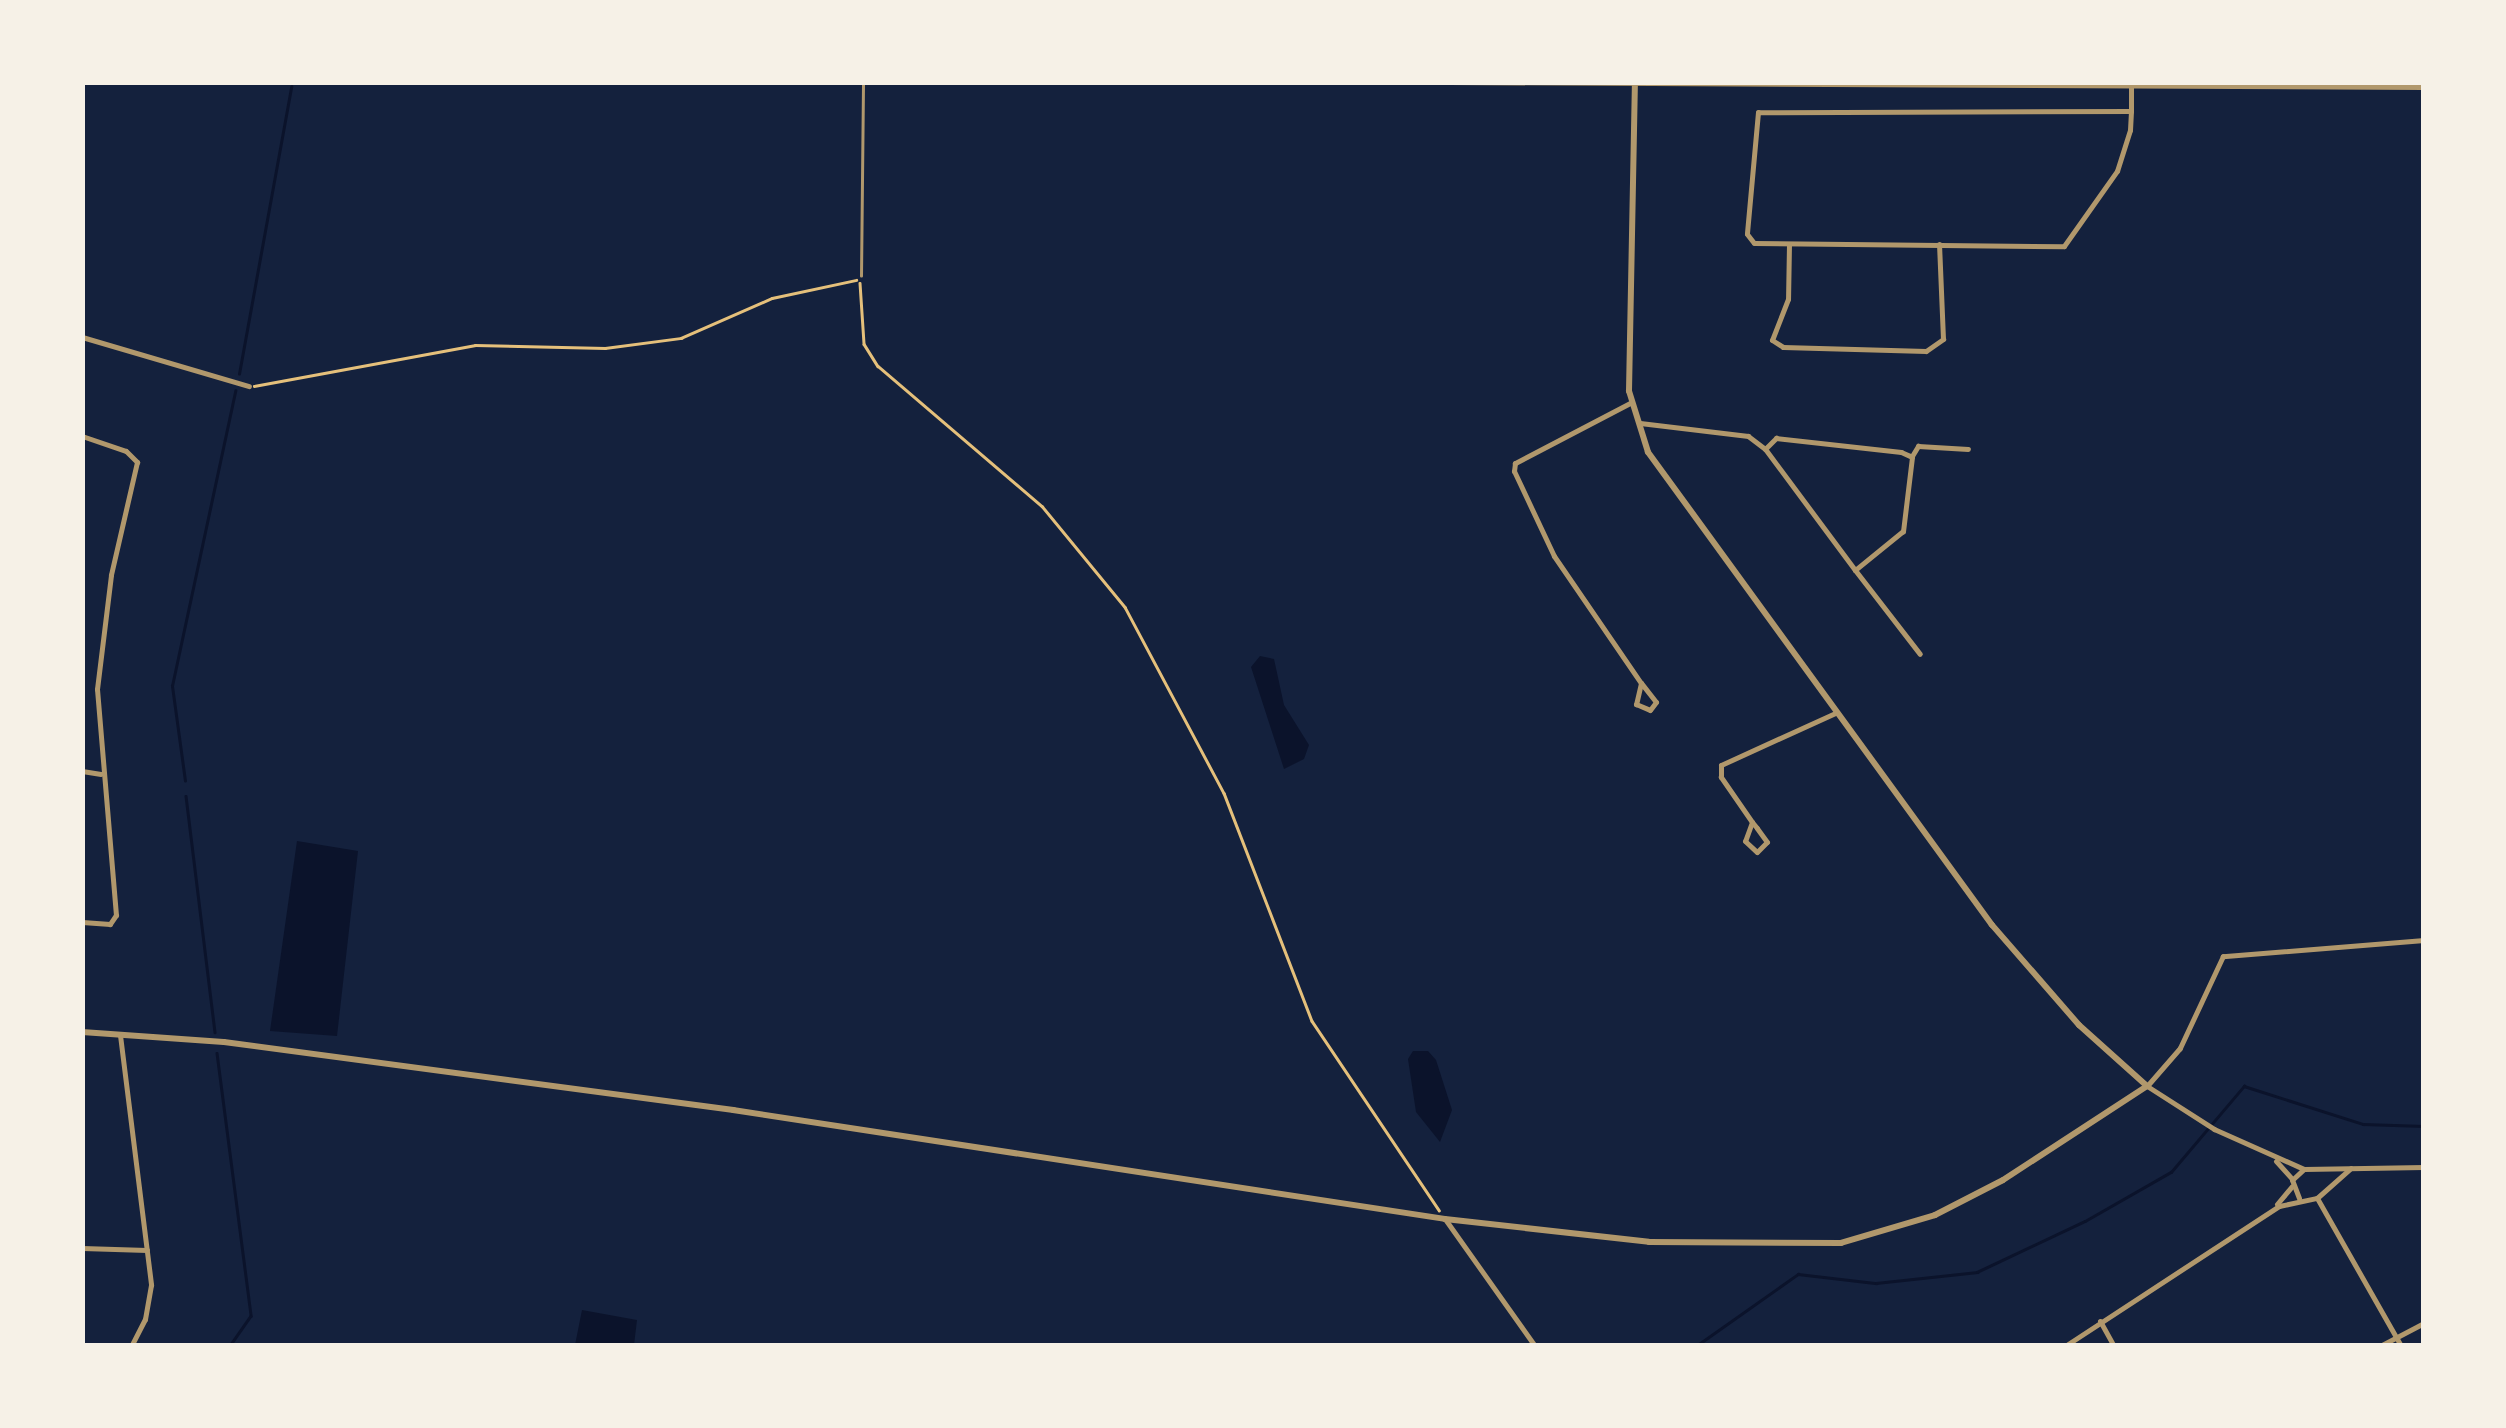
<!DOCTYPE html>
<style>
body{margin:0}
#map{position:relative;width:2506px;height:1428px;overflow:hidden;background:#14213d;font-family:Barlow,sans-serif}
div>[style]{position:absolute}
[style*='--x']{left:calc(var(--x)*1px);top:calc(var(--y)*1px);width:calc(var(--w)*1px);rotate:calc(var(--a)*1deg)}
.water>*{inset:0;background:#0b132b}
.stream>*{height:2.5px;margin:-1.25px;padding:0 1.25px;transform-origin:1.25px;border-radius:1.25px;background:#0b132b}
.path>*{height:2.5px;margin:-1.25px;padding:0 1.25px;transform-origin:1.25px;border-radius:1.25px;background:#e5c07b}
.service>*{height:2.5px;margin:-1.25px;padding:0 1.25px;transform-origin:1.25px;border-radius:1.25px;background:#b1986c}
.minor>*{height:5px;margin:-2.5px;padding:0 2.5px;transform-origin:2.5px;border-radius:2.5px;background:#b1986c}
.tertiary>*{height:6px;margin:-3px;padding:0 3px;transform-origin:3px;border-radius:3px;background:#b1986c}
span{translate:-50% -50%;white-space:nowrap;text-align:center;line-height:1.15;-webkit-text-stroke:8px #f6f1e7;paint-order:stroke}
.frame{position:absolute;inset:0;border:85px solid #f6f1e7;pointer-events:none}
</style>
<div id="map">
<div class="water">
<i style="clip-path:polygon(1260px 656px,1274px 659px,1284px 705px,1309px 745px,1304px 759px,1284px 769px,1251px 667px)"></i>
<i style="clip-path:polygon(297px 841px,358px 851px,337px 1036px,270px 1031px)"></i>
<i style="clip-path:polygon(1413px 1051px,1428px 1051px,1436px 1060px,1452px 1110px,1440px 1142px,1416px 1112px,1408px 1059px)"></i>
<i style="clip-path:polygon(582px 1310px,637px 1320px,634px 1345px,575px 1345px)"></i>
</div>
<div class="stream">
<i style="--x:239;--y:374;--w:292;--a:-79.7"></i>
<i style="--x:185;--y:781;--w:96;--a:-97.8"></i>
<i style="--x:172;--y:686;--w:302;--a:-77.9"></i>
<i style="--x:186;--y:796;--w:238;--a:83"></i>
<i style="--x:217;--y:1053;--w:265;--a:82.6"></i>
<i style="--x:251;--y:1316;--w:37;--a:125"></i>
<i style="--x:1696;--y:1346;--w:125;--a:-35.2"></i>
<i style="--x:1798;--y:1274;--w:79;--a:6.6"></i>
<i style="--x:1876;--y:1283;--w:102;--a:-6.2"></i>
<i style="--x:1977;--y:1272;--w:119;--a:-25.3"></i>
<i style="--x:2085;--y:1221;--w:99;--a:-29.7"></i>
<i style="--x:2171;--y:1172;--w:113;--a:-49.7"></i>
<i style="--x:2244;--y:1086;--w:125;--a:17.7"></i>
<i style="--x:2363;--y:1124;--w:61;--a:1.9"></i>
</div>
<div class="path">
<i style="--x:860;--y:283;--w:61;--a:86.2"></i>
<i style="--x:864;--y:344;--w:26;--a:58"></i>
<i style="--x:878;--y:366;--w:216;--a:40.5"></i>
<i style="--x:1042;--y:506;--w:131;--a:50.6"></i>
<i style="--x:1125;--y:607;--w:211;--a:62"></i>
<i style="--x:1224;--y:793;--w:244;--a:68.9"></i>
<i style="--x:1312;--y:1021;--w:228;--a:56.1"></i>
<i style="--x:254;--y:386;--w:225;--a:-10.5"></i>
<i style="--x:475;--y:345;--w:130;--a:1.3"></i>
<i style="--x:605;--y:348;--w:77;--a:-7.5"></i>
<i style="--x:681;--y:338;--w:99;--a:-23.7"></i>
<i style="--x:772;--y:298;--w:86;--a:-12.1"></i>
</div>
<div class="service">
<i style="--x:861;--y:276;--w:194;--a:-89.4"></i>
</div>
<div class="minor">
<i style="--x:2131;--y:111;--w:373;--a:179.8"></i>
<i style="--x:1758;--y:112;--w:122;--a:95.2"></i>
<i style="--x:1747;--y:234;--w:11;--a:52"></i>
<i style="--x:1754;--y:243;--w:310;--a:0.6"></i>
<i style="--x:2064;--y:246;--w:92;--a:-54.8"></i>
<i style="--x:2117;--y:171;--w:43;--a:-72.4"></i>
<i style="--x:2130;--y:130;--w:19;--a:-87"></i>
<i style="--x:2131;--y:111;--w:26;--a:-90"></i>
<i style="--x:1789;--y:244;--w:55;--a:91"></i>
<i style="--x:1788;--y:299;--w:44;--a:111.3"></i>
<i style="--x:1772;--y:340;--w:13;--a:32"></i>
<i style="--x:1783;--y:347;--w:143;--a:1.6"></i>
<i style="--x:1926;--y:351;--w:21;--a:-35"></i>
<i style="--x:1943;--y:339;--w:95;--a:-92.4"></i>
<i style="--x:82;--y:337;--w:174;--a:16.4"></i>
<i style="--x:1630;--y:403;--w:130;--a:152.4"></i>
<i style="--x:1515;--y:463;--w:8;--a:97"></i>
<i style="--x:1514;--y:471;--w:94;--a:64.8"></i>
<i style="--x:1554;--y:556;--w:154;--a:55.6"></i>
<i style="--x:1641;--y:683;--w:22;--a:103"></i>
<i style="--x:1636;--y:704;--w:15;--a:23"></i>
<i style="--x:1650;--y:710;--w:10;--a:-53"></i>
<i style="--x:1656;--y:702;--w:24;--a:-128"></i>
<i style="--x:1640;--y:423;--w:109;--a:6.9"></i>
<i style="--x:1748;--y:436;--w:21;--a:37"></i>
<i style="--x:1765;--y:449;--w:16;--a:-45"></i>
<i style="--x:1776;--y:438;--w:126;--a:6.4"></i>
<i style="--x:1901;--y:452;--w:12;--a:24"></i>
<i style="--x:1912;--y:457;--w:75;--a:96.9"></i>
<i style="--x:1903;--y:531;--w:62;--a:140.9"></i>
<i style="--x:1855;--y:570;--w:151;--a:-126.6"></i>
<i style="--x:82;--y:436;--w:46;--a:18.8"></i>
<i style="--x:126;--y:451;--w:16;--a:45"></i>
<i style="--x:137;--y:462;--w:116;--a:103"></i>
<i style="--x:111;--y:575;--w:115;--a:97"></i>
<i style="--x:97;--y:689;--w:227;--a:85.2"></i>
<i style="--x:116;--y:915;--w:11;--a:124"></i>
<i style="--x:110;--y:924;--w:28;--a:-176"></i>
<i style="--x:1912;--y:456;--w:12;--a:-59"></i>
<i style="--x:1918;--y:446;--w:50;--a:3.4"></i>
<i style="--x:1855;--y:570;--w:106;--a:52.3"></i>
<i style="--x:82;--y:771;--w:19;--a:9"></i>
<i style="--x:1752;--y:822;--w:20;--a:110"></i>
<i style="--x:1745;--y:841;--w:16;--a:43"></i>
<i style="--x:1757;--y:852;--w:14;--a:-45"></i>
<i style="--x:1767;--y:842;--w:17;--a:-126"></i>
<i style="--x:1757;--y:828;--w:8;--a:-130"></i>
<i style="--x:1752;--y:822;--w:55;--a:-124.6"></i>
<i style="--x:1721;--y:777;--w:12;--a:-90"></i>
<i style="--x:1721;--y:765;--w:125;--a:-24.5"></i>
<i style="--x:2424;--y:940;--w:202;--a:175.4"></i>
<i style="--x:2223;--y:956;--w:102;--a:115.1"></i>
<i style="--x:2180;--y:1048;--w:50;--a:131"></i>
<i style="--x:2147;--y:1086;--w:80;--a:32.7"></i>
<i style="--x:2214;--y:1129;--w:98;--a:24"></i>
<i style="--x:2304;--y:1169;--w:120;--a:-1"></i>
<i style="--x:120;--y:1035;--w:252;--a:82.9"></i>
<i style="--x:151;--y:1285;--w:35;--a:100"></i>
<i style="--x:145;--y:1319;--w:30;--a:117"></i>
<i style="--x:2276;--y:1161;--w:24;--a:48"></i>
<i style="--x:2299;--y:1198;--w:19;--a:-111"></i>
<i style="--x:2292;--y:1180;--w:16;--a:-43"></i>
<i style="--x:2317;--y:1198;--w:170;--a:60.4"></i>
<i style="--x:2317;--y:1198;--w:45;--a:-41.4"></i>
<i style="--x:2277;--y:1204;--w:23;--a:-50"></i>
<i style="--x:1445;--y:1219;--w:156;--a:54.7"></i>
<i style="--x:82;--y:1248;--w:65;--a:1.8"></i>
<i style="--x:2100;--y:1321;--w:29;--a:61"></i>
<i style="--x:2065;--y:1346;--w:256;--a:-33.2"></i>
<i style="--x:2279;--y:1206;--w:39;--a:-12"></i>
<i style="--x:2380;--y:1346;--w:50;--a:-27.6"></i>
</div>
<div class="tertiary">
<i style="--x:1450;--y:82;--w:974;--a:0.29"></i>
<i style="--x:82;--y:1032;--w:142;--a:4"></i>
<i style="--x:224;--y:1042;--w:514;--a:7.61"></i>
<i style="--x:733;--y:1110;--w:720;--a:8.7"></i>
<i style="--x:1445;--y:1219;--w:205;--a:6.4"></i>
<i style="--x:1649;--y:1242;--w:192;--a:0.3"></i>
<i style="--x:1841;--y:1243;--w:98;--a:-16.6"></i>
<i style="--x:1935;--y:1215;--w:76;--a:-27.2"></i>
<i style="--x:2003;--y:1180;--w:172;--a:-33.1"></i>
<i style="--x:2147;--y:1086;--w:91;--a:-138.1"></i>
<i style="--x:2079;--y:1025;--w:133;--a:-131"></i>
<i style="--x:1992;--y:925;--w:585;--a:-126.03"></i>
<i style="--x:1648;--y:452;--w:64;--a:-107.3"></i>
<i style="--x:1629;--y:391;--w:308;--a:-88.9"></i>
</div>
<div class="frame"></div>
</div>
